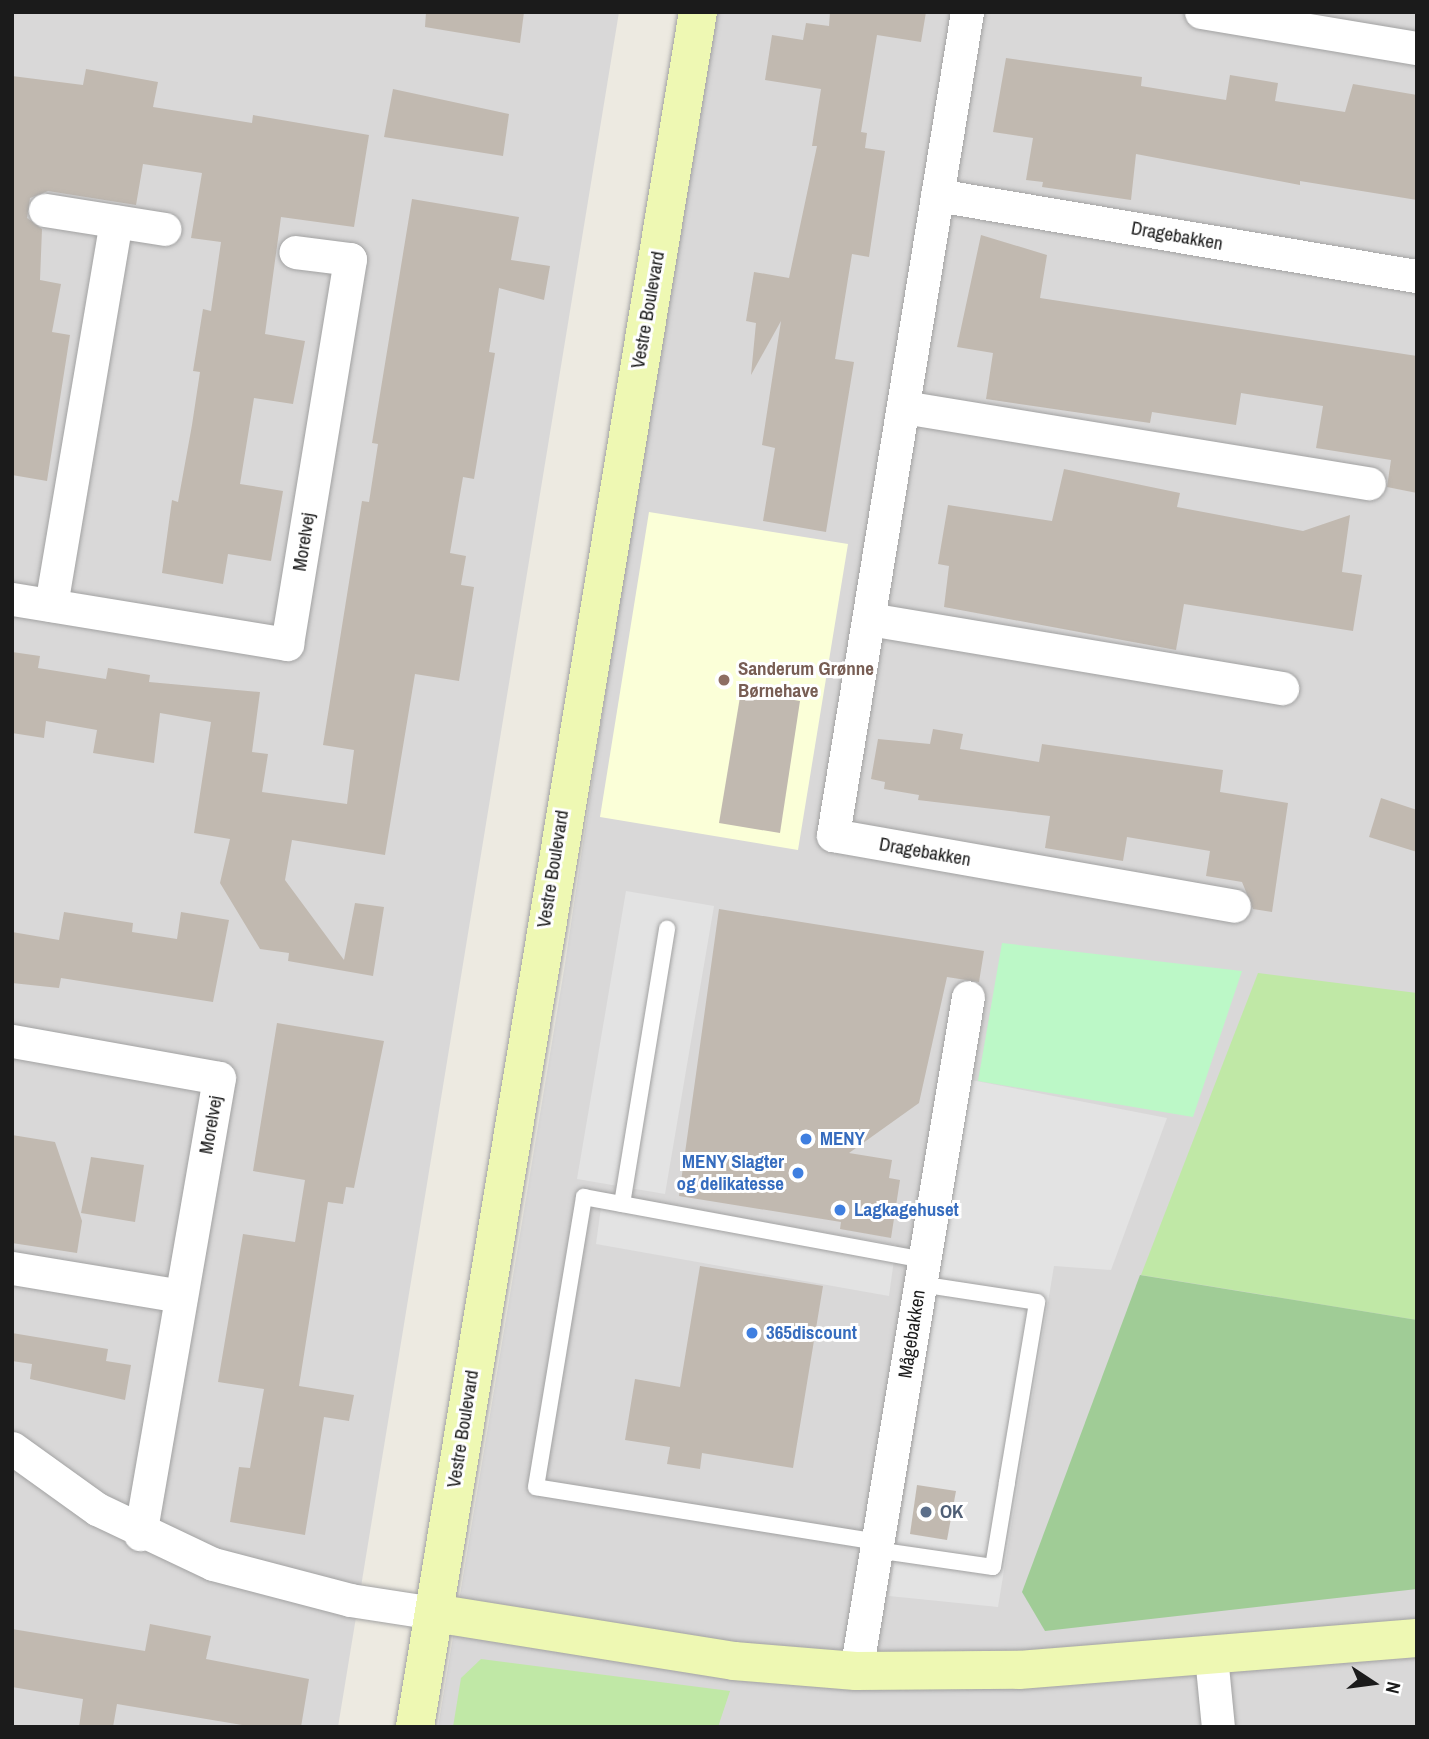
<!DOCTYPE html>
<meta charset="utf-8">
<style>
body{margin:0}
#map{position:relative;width:1429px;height:1739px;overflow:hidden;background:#edeae1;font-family:"Archivo Narrow",sans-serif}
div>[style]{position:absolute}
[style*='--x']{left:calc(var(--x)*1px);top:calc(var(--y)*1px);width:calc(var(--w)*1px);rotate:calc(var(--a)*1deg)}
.residential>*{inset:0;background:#d9d8d8}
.education>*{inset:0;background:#fbffd8}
.grass>*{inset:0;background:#c0e8a6}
.forest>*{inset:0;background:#a0cc96}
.park>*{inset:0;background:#bcf8c7}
.parking>*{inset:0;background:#e3e3e3}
.building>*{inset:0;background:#c1b9b0}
.roads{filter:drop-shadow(0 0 2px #a2a2a2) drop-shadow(0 0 2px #a2a2a2)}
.lane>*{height:16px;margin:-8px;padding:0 8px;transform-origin:8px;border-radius:8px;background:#fff}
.street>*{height:33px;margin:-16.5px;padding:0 16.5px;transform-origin:16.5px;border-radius:16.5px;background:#fff}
.secondary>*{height:38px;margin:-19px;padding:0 19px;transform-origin:19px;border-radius:19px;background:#eef8b3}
.dots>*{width:19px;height:19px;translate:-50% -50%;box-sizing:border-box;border:4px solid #fff;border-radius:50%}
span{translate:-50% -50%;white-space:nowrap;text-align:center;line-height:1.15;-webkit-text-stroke:6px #fff;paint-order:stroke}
.street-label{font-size:19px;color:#1b1b1b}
.education-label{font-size:19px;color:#785e54;font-weight:700}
.left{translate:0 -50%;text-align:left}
.shop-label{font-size:19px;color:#366cbe;font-weight:700}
.right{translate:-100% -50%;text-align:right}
.service-label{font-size:19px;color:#4e5e75;font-weight:700}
.frame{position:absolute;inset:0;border:14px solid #1b1b1b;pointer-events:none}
.north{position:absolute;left:1338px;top:1648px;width:70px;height:70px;-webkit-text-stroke:5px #fff;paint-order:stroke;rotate:103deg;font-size:19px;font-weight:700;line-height:28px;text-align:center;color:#1b1b1b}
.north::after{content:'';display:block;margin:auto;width:24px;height:32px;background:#1b1b1b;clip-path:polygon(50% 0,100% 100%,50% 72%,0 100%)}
</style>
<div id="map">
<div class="residential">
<i style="clip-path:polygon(12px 12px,619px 12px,338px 1727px,12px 1727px)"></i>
<i style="clip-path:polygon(707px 12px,1417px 12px,1417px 1727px,438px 1727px,565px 964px)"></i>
</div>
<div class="education">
<i style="clip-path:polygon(649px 512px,848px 544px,798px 850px,600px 817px)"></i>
</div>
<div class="grass">
<i style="clip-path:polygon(1258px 973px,1417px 993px,1417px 1320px,1141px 1275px)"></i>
<i style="clip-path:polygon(481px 1659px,730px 1691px,718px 1727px,453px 1727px,461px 1678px)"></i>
</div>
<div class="forest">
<i style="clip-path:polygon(1140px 1275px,1417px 1320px,1417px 1589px,1045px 1631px,1022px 1592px)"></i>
</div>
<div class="park">
<i style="clip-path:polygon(1002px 943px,1242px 971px,1193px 1117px,978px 1081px)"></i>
</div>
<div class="parking">
<i style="clip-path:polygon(626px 891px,714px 906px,665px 1194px,577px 1179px)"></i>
<i style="clip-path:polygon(971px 1080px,1167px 1118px,1111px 1270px,1054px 1266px,998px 1607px,889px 1596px)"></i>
<i style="clip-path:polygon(603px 1193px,896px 1245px,889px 1296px,596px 1244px)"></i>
</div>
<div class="building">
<i style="clip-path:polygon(426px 12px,524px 12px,520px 43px,425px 27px)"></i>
<i style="clip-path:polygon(830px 12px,926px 12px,921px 42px,877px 35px,861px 132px,867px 133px,865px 148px,885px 151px,869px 257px,852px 254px,835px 359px,854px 362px,826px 532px,763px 521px,775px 448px,762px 445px,781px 321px,751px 375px,756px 323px,746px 321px,754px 272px,789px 278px,817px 146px,812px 146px,821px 89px,765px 80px,772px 35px,803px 40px,806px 23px,829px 26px)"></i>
<i style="clip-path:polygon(1006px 58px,1142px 77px,1141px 86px,1226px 100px,1230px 75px,1278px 83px,1275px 101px,1345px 112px,1353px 84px,1417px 95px,1417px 200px,1300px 181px,1300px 185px,1136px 154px,1131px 200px,1042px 187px,1043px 182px,1026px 180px,1033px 138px,993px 132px)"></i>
<i style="clip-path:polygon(86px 69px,158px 82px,153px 107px,252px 123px,253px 115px,369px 135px,354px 227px,281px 217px,265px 334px,305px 341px,293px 404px,254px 398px,240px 484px,283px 491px,271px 561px,228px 554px,223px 584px,162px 573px,172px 500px,178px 502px,192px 425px,200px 372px,193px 371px,203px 309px,211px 311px,221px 242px,191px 238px,202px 173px,143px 164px,136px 205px,48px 191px,30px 198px,27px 218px,42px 229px,40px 280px,61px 284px,52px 332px,70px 335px,47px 481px,12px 475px,12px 76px,83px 85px)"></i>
<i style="clip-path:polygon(393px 89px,509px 114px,503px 156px,384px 137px)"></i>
<i style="clip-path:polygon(412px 199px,519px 217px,511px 260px,550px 266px,544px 300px,499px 288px,489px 352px,495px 353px,474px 479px,463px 477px,450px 553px,466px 556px,461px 585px,474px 587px,459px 681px,415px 674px,385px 855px,292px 840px,285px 880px,344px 960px,355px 903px,384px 907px,373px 976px,288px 961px,289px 953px,260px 949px,220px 883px,230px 839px,194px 833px,211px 722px,160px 713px,154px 763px,93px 753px,97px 730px,46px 721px,44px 738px,12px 733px,12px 652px,40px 656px,38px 668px,106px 679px,108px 668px,150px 675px,149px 682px,260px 692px,252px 752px,268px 754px,262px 792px,347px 804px,354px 750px,323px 745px,362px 501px,369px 502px,378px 444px,372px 443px)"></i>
<i style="clip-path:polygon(981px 235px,1047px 255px,1040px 298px,1417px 356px,1417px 493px,1387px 487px,1391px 460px,1316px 448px,1323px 406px,1241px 393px,1236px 425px,1152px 412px,1150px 423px,986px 399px,993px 353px,957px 347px)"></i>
<i style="clip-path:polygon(1064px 469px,1180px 493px,1177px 507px,1303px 531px,1350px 515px,1342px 572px,1362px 575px,1353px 631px,1184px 604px,1176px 650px,944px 607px,949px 566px,938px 564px,948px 505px,1052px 521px)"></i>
<i style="clip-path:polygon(741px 691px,800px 701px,780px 833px,719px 823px)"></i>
<i style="clip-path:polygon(933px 729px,963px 734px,960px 749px,1039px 762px,1042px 744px,1223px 770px,1220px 792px,1288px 803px,1272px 912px,1253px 909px,1242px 882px,1206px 876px,1210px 851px,1127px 837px,1123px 861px,1045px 848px,1050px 816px,918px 800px,919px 795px,884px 789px,885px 782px,871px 779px,878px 739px,930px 744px)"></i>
<i style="clip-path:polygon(1381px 798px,1417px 810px,1417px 852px,1369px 837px)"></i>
<i style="clip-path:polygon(719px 909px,984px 951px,979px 982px,947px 977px,919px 1103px,849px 1153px,892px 1160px,889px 1178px,900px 1180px,891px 1238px,840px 1229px,841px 1222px,679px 1196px)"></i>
<i style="clip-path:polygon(64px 912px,133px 923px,132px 932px,177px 939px,181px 912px,229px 920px,213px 1002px,61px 978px,59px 988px,12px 983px,12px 932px,59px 940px)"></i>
<i style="clip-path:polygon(277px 1023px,384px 1041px,354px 1188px,346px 1187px,343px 1204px,328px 1202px,299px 1386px,354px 1395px,349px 1421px,324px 1417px,305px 1535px,230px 1522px,239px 1467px,250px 1468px,264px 1389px,218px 1382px,243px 1234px,295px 1242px,305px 1180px,253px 1171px)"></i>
<i style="clip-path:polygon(12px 1135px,55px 1142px,82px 1221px,77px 1253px,12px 1243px)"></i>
<i style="clip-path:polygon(91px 1157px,144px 1165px,135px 1222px,81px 1213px)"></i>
<i style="clip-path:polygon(700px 1266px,823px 1286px,793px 1468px,702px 1453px,700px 1469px,667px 1464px,670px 1447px,625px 1440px,635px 1379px,680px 1387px)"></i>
<i style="clip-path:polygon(12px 1333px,108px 1349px,106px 1361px,131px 1365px,125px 1400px,30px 1379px,32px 1364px,12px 1361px)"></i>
<i style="clip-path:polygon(917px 1485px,956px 1491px,947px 1540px,910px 1534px)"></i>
<i style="clip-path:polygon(150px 1624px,211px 1636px,206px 1659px,309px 1679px,301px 1727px,254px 1727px,117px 1704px,113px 1727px,79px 1727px,83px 1699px,12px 1687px,12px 1629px,145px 1651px)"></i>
</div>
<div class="roads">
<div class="lane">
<i style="--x:622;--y:1204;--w:279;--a:-80.7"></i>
<i style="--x:878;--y:1542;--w:346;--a:-170.9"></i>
<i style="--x:536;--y:1487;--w:294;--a:-80.6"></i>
<i style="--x:584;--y:1197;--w:347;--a:10.5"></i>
<i style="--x:876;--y:1550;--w:118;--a:8.3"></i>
<i style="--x:993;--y:1567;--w:86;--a:-80.6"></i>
<i style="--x:1007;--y:1482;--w:182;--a:-80.5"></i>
<i style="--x:1037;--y:1302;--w:118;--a:-171.3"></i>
</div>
<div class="street">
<i style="--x:967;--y:12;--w:834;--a:99.25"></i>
<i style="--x:833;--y:835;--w:407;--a:10"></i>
<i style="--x:1201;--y:12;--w:219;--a:9.5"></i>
<i style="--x:937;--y:195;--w:487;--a:9.6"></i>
<i style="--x:45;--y:210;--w:121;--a:9"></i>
<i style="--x:903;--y:407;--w:472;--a:9.3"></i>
<i style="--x:12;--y:599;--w:279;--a:9.3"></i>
<i style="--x:287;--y:644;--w:390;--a:-80.7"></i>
<i style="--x:350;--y:259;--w:55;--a:-172.7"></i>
<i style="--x:51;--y:605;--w:389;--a:-80.4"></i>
<i style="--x:869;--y:619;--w:419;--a:9.5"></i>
<i style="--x:12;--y:1041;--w:210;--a:10.1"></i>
<i style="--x:219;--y:1078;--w:463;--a:99.8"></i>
<i style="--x:12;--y:1268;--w:171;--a:9.4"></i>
<i style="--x:12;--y:1448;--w:105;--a:35.7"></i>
<i style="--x:97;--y:1509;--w:128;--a:25.4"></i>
<i style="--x:213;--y:1564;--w:142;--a:14.7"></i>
<i style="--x:350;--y:1600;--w:85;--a:8.8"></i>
<i style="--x:1211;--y:1656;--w:71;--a:84.4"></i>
<i style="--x:856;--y:1671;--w:683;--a:-80.57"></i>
</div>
<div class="secondary">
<i style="--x:434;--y:1613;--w:304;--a:9.1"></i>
<i style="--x:734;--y:1661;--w:122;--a:4.7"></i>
<i style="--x:856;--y:1671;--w:163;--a:-0.4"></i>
<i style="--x:1019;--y:1670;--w:399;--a:-4.6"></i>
<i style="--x:415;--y:1727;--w:1738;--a:-80.63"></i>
</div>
</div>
<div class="dots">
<i style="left:724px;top:680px;background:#8d6e63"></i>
<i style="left:806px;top:1139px;background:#3f7fe0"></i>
<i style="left:798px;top:1173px;background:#3f7fe0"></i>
<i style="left:840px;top:1210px;background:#3f7fe0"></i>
<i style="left:752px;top:1333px;background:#3f7fe0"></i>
<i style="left:926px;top:1512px;background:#5c6f8a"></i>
</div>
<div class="street-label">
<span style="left:1177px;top:236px;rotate:10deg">Dragebakken</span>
<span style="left:648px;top:310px;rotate:-80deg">Vestre Boulevard</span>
<span style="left:304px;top:542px;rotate:-81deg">Morelvej</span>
<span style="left:925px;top:852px;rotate:10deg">Dragebakken</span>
<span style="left:553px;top:869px;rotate:-81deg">Vestre Boulevard</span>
<span style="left:211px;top:1125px;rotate:-80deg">Morelvej</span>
<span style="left:912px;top:1334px;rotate:-81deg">Mågebakken</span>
<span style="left:463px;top:1429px;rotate:-81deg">Vestre Boulevard</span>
</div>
<div class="education-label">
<span class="left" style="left:738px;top:680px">Sanderum Grønne<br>Børnehave</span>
</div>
<div class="shop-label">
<span class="left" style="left:820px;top:1139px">MENY</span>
<span class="right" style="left:784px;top:1173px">MENY Slagter<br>og delikatesse</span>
<span class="left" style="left:854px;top:1210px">Lagkagehuset</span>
<span class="left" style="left:766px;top:1333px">365discount</span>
</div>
<div class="service-label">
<span class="left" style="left:940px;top:1512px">OK</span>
</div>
<div class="frame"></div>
<div class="north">N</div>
</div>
